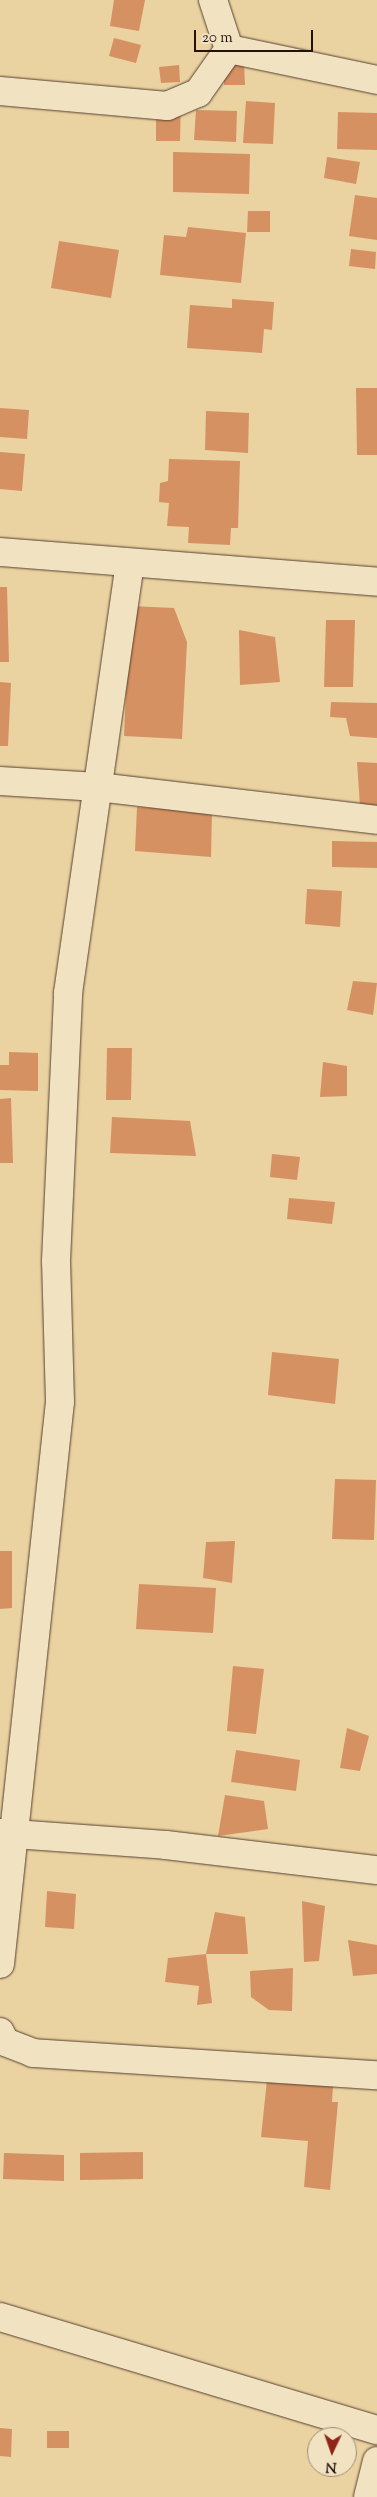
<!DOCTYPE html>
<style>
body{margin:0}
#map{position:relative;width:377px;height:2497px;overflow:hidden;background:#ead2a1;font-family:"Sorts Mill Goudy",serif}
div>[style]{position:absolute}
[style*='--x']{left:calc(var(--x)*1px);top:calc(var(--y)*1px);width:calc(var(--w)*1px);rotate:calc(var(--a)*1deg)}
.building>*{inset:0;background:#d69162}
.roads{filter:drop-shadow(0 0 1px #56412f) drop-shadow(0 0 1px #56412f)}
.street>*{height:28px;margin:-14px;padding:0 14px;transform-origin:14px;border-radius:14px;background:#f1e2c2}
span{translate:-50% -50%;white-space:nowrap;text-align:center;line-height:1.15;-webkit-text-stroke:4.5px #f1e2c2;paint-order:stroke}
.north{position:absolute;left:307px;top:2427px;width:50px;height:50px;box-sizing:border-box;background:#f1e2c2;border:1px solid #9f8e78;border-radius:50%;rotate:183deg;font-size:14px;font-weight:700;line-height:20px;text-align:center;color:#241109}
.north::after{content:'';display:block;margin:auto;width:18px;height:22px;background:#8f2418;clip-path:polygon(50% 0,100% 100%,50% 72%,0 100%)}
.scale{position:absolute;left:194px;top:30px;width:119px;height:22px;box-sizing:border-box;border:2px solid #241109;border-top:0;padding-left:6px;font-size:15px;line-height:18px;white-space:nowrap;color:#241109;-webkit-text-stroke:4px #f1e2c2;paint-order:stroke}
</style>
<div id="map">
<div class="building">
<i style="clip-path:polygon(114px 0,145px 0,139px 31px,110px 26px)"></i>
<i style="clip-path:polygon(114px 38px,141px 45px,136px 63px,109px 56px)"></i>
<i style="clip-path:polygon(224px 62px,244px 62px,245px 85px,224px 85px)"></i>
<i style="clip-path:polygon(179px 65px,180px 82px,161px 83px,159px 67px)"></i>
<i style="clip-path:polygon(156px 95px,181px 95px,180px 141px,156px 141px)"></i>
<i style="clip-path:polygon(246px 101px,275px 103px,273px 144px,243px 143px)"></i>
<i style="clip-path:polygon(196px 110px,237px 111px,236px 142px,194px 140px)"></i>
<i style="clip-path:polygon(338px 112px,377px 113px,377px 150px,337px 149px)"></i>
<i style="clip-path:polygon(173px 152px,250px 154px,249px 194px,173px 192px)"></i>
<i style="clip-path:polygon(327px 157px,360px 162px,356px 184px,324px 178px)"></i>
<i style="clip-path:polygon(355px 195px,377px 198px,377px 240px,349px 236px)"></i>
<i style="clip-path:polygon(248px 211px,270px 211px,270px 232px,247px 232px)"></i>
<i style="clip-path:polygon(188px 227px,246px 233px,241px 283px,160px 275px,164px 235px,186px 237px)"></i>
<i style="clip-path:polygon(59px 241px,119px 250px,111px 298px,51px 288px)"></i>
<i style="clip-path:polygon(351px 249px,376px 252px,375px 269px,349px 266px)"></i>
<i style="clip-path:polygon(232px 299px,274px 302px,272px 330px,264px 329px,262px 353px,187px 348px,190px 305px,232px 308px)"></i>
<i style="clip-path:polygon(356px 388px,377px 388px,377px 455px,357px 455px)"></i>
<i style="clip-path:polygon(0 408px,29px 410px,27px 439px,0 437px)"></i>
<i style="clip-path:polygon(206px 411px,249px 413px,248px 453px,205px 450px)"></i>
<i style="clip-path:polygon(0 452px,25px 454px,22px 491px,0 489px)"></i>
<i style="clip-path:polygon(169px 459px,240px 461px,238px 528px,231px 528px,230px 545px,188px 543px,189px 527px,167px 526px,169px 503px,159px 502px,160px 483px,168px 481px)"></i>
<i style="clip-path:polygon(0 587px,7px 587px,9px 662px,0 662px)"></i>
<i style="clip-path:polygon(130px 606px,174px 608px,187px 642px,182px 739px,124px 736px)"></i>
<i style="clip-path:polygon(326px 620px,355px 620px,353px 687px,324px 687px)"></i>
<i style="clip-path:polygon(239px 630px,275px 637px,280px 682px,240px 685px)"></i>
<i style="clip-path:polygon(0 682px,11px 683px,8px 746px,0 746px)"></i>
<i style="clip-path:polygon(331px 702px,377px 703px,377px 738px,350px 736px,346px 718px,330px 717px)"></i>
<i style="clip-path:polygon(357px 762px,377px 763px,377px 806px,360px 806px)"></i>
<i style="clip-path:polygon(137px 807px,212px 812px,211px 857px,135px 851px)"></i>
<i style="clip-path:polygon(332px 841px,377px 842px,377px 868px,332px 867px)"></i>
<i style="clip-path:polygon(307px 889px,342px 891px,340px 927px,305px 924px)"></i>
<i style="clip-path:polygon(353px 981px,377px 983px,373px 1015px,347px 1010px)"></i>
<i style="clip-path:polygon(107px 1048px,132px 1048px,131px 1100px,106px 1100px)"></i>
<i style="clip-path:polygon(9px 1052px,38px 1053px,38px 1091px,0 1090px,0 1065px,9px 1065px)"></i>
<i style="clip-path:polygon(323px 1062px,347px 1066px,347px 1096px,320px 1097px)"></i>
<i style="clip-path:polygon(11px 1098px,13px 1163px,0 1163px,0 1099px)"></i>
<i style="clip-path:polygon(112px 1117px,190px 1121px,196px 1156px,110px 1153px)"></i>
<i style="clip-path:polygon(272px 1154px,300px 1157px,297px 1180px,270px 1177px)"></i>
<i style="clip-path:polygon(289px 1198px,335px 1202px,332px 1224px,287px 1219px)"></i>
<i style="clip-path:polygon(272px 1352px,339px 1359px,335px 1404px,268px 1395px)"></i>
<i style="clip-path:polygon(335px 1479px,376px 1480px,374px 1540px,332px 1539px)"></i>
<i style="clip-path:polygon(235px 1541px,232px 1583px,203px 1578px,206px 1542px)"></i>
<i style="clip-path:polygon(0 1551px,12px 1551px,12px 1608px,0 1609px)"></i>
<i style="clip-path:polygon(139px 1584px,216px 1588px,213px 1633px,136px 1629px)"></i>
<i style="clip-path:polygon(233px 1666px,264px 1669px,256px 1734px,227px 1731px)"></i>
<i style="clip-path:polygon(347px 1728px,369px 1736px,360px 1771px,340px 1768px)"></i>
<i style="clip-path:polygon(236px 1750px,300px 1760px,296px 1791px,231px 1782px)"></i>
<i style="clip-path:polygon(225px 1795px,264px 1801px,268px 1829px,218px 1836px)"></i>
<i style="clip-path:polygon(47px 1891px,76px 1894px,74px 1929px,45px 1927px)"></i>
<i style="clip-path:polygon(302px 1901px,325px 1906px,319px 1961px,304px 1962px)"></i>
<i style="clip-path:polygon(215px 1912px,245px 1917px,248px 1954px,206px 1954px)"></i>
<i style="clip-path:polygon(348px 1940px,377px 1945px,377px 1974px,353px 1976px)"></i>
<i style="clip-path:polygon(206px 1954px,212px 2003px,197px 2005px,199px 1986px,165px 1982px,168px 1958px)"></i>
<i style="clip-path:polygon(293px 1968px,292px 2011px,269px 2010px,251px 1997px,250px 1971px)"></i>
<i style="clip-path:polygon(267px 2080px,333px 2086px,332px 2102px,338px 2102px,330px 2190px,304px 2187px,308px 2141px,261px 2137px)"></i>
<i style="clip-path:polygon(143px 2152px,143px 2179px,80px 2180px,80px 2153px)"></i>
<i style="clip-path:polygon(4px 2153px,64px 2155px,64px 2181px,3px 2179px)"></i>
<i style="clip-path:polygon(0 2428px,12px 2429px,11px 2457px,0 2456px)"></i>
<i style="clip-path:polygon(47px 2431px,69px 2431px,69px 2448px,47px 2448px)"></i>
</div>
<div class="roads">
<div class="street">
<i style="--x:213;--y:0;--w:52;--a:71.9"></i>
<i style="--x:229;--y:49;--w:151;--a:11.8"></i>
<i style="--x:0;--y:91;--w:168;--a:5.1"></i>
<i style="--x:167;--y:106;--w:34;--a:-23"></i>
<i style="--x:198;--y:93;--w:54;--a:-54.8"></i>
<i style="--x:0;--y:552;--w:378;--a:4.5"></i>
<i style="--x:0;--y:781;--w:98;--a:3.5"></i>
<i style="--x:98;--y:787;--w:281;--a:6.7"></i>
<i style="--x:0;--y:1833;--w:166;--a:4.1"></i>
<i style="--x:166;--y:1845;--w:212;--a:6.8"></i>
<i style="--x:0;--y:1964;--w:565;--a:-83.91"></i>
<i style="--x:60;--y:1402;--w:141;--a:-91.6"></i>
<i style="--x:56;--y:1261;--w:268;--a:-87.4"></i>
<i style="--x:68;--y:993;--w:433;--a:-81.8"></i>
<i style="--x:0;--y:2032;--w:11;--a:63"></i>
<i style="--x:5;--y:2042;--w:30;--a:21"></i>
<i style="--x:33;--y:2053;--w:345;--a:3.7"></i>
<i style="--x:0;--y:2317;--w:394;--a:16.7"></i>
<i style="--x:368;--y:2497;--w:37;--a:-76"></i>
</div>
</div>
<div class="north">N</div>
<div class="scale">20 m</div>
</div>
